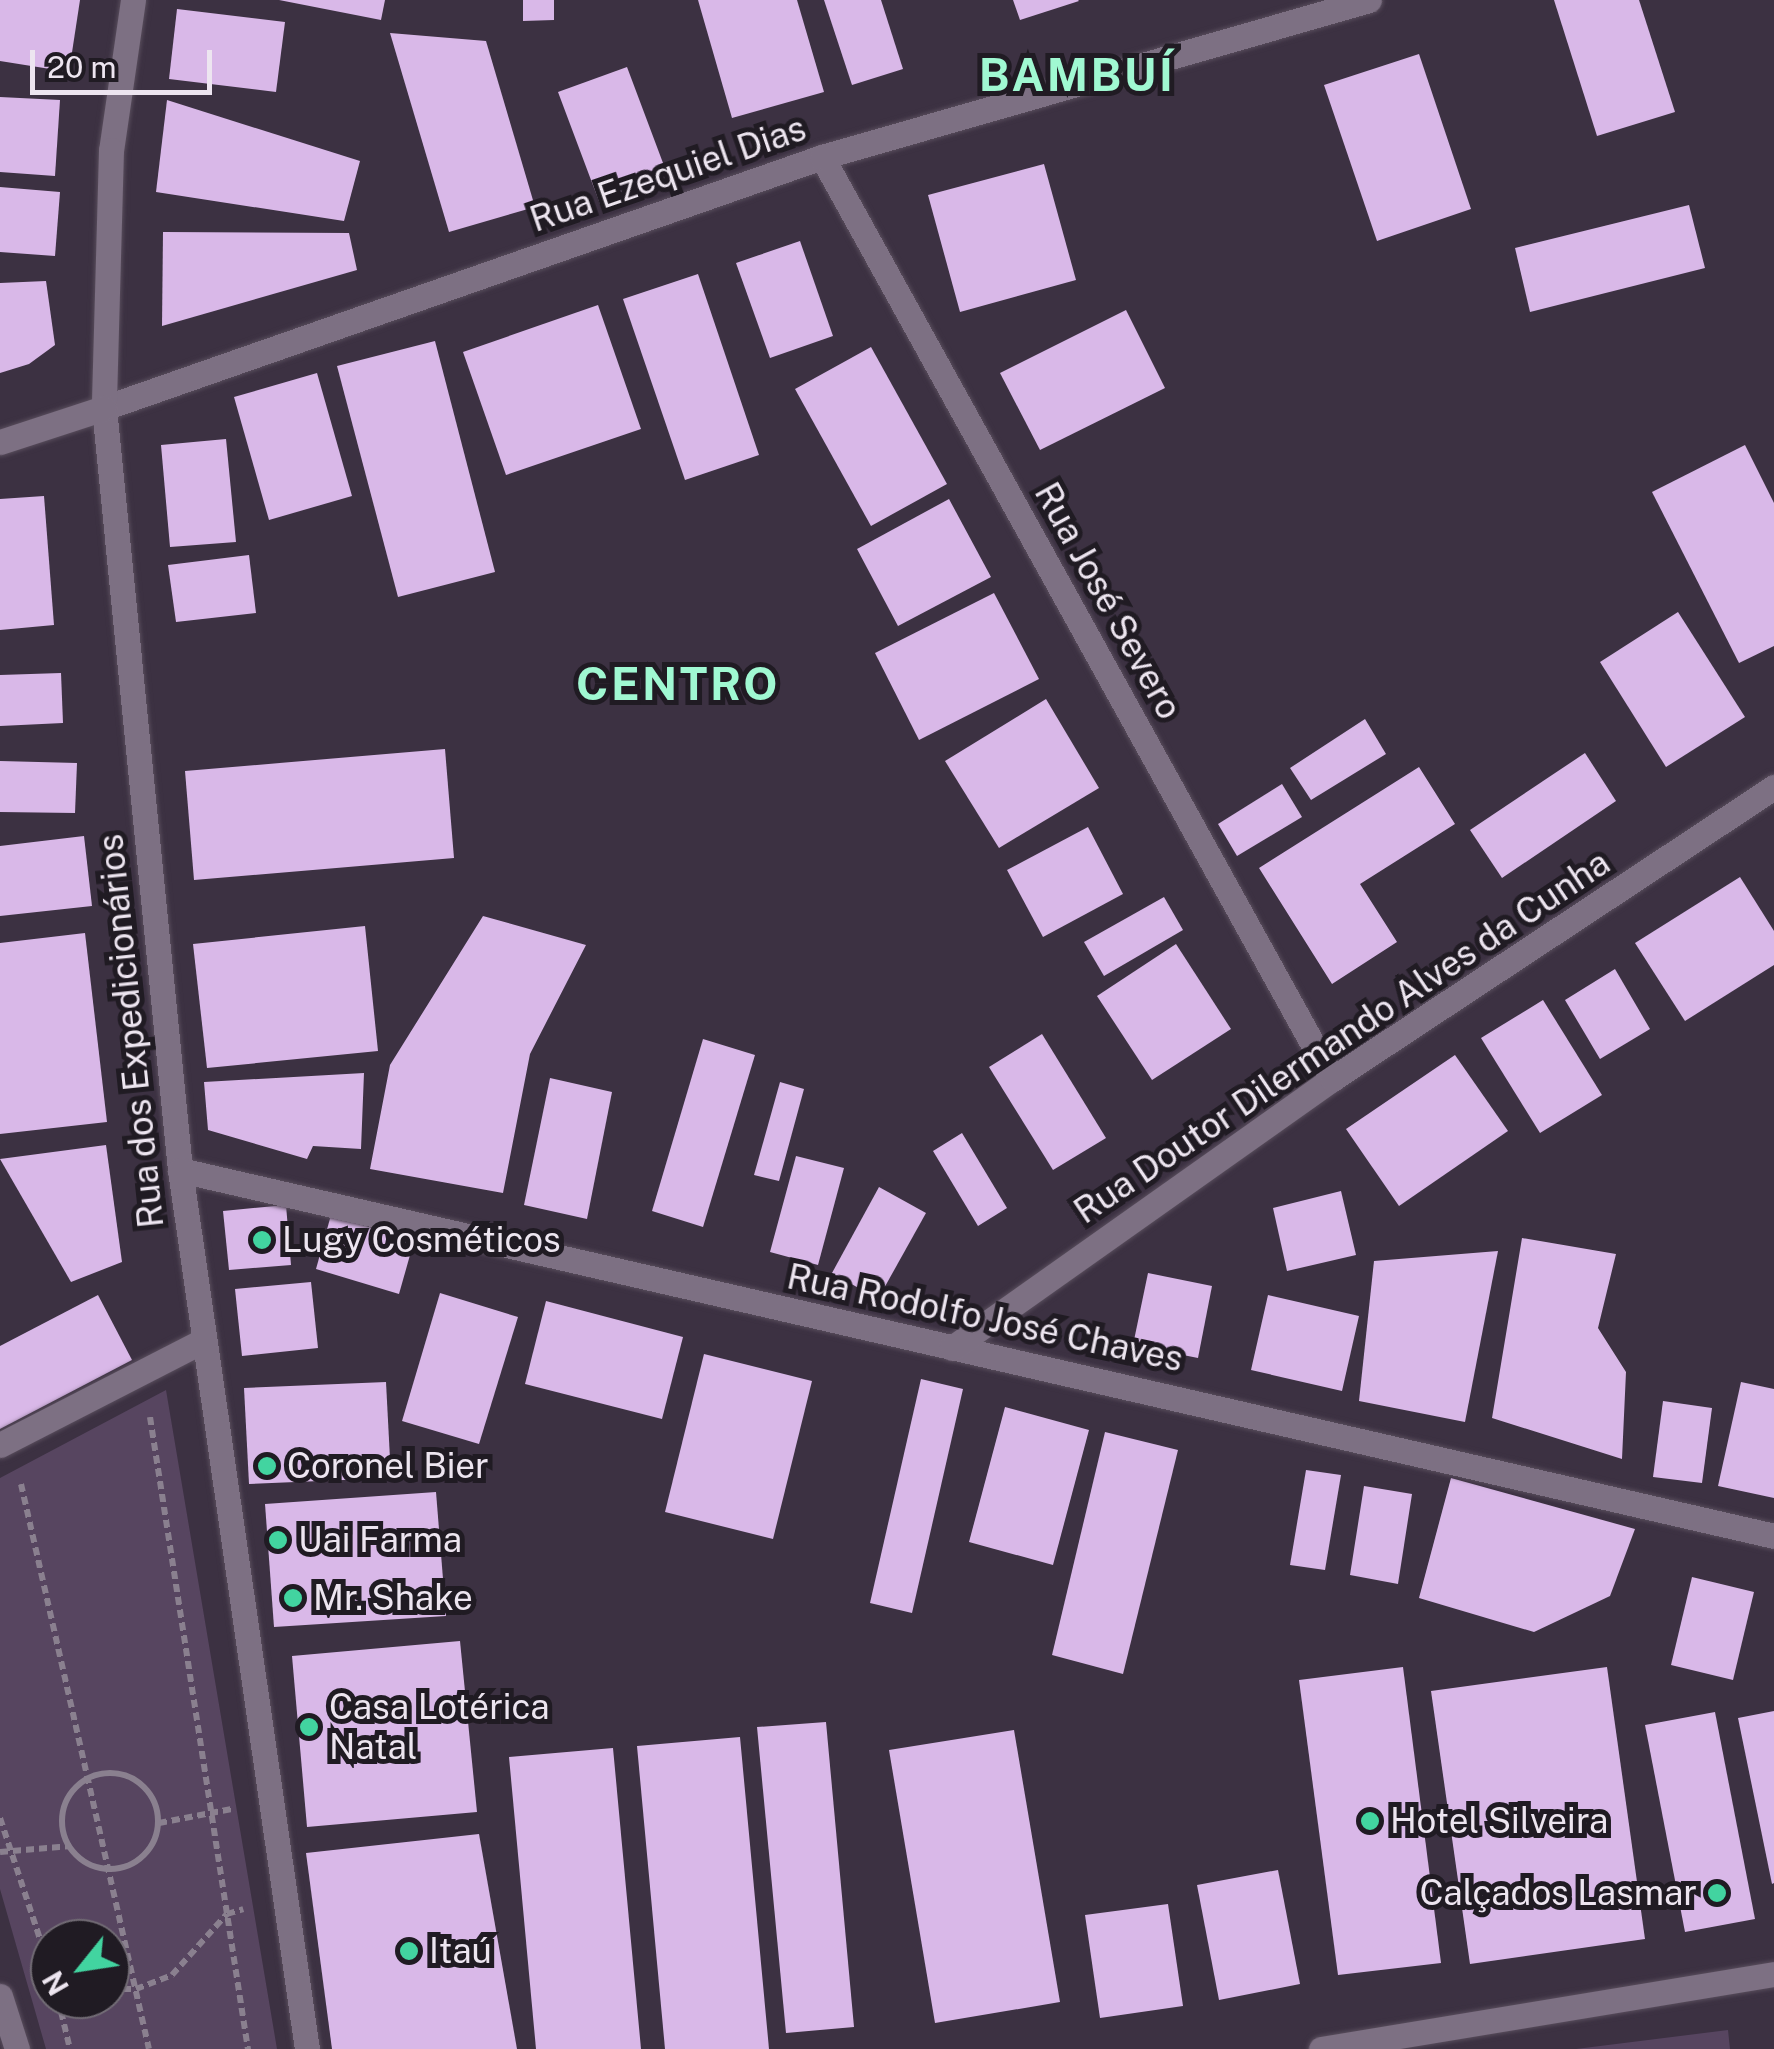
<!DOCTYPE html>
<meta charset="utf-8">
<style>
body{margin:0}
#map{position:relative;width:1774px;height:2049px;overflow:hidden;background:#3c3142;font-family:"Public Sans",sans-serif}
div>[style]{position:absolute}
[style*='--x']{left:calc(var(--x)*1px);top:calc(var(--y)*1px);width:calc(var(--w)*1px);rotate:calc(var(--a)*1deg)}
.green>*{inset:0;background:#574560}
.building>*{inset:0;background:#d9b8e8}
.path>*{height:6px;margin-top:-3px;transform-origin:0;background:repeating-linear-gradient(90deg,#8a808f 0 8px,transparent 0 13px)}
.path>.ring{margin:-3px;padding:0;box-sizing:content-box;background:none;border:6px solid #8a808f;border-radius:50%}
.roads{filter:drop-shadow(0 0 2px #584d5c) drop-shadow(0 0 2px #584d5c)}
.street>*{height:25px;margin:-12.5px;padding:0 12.5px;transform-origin:12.5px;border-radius:12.5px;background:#7d7083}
.secondary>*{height:25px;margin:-12.5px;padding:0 12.5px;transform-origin:12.5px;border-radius:12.5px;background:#7d7083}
.dots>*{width:28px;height:28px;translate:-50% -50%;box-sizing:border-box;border:5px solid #201b23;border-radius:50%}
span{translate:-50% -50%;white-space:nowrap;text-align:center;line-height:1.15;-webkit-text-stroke:10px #201b23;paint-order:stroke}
.street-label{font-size:35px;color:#ede5f0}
.poi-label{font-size:35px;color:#ede5f0}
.left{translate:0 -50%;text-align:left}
.right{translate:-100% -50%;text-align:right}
.district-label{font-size:45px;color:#a0f8d2;font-weight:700;letter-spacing:2.5px}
.north{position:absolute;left:30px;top:1919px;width:100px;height:100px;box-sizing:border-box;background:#201b23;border:2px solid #726c75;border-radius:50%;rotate:240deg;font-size:28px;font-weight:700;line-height:40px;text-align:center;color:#ede5f0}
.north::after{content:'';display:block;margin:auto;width:35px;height:45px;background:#42d4a0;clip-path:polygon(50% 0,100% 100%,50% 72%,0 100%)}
.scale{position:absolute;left:30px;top:50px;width:182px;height:45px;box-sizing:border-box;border:5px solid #ede5f0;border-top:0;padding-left:12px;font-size:30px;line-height:35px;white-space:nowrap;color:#ede5f0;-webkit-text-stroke:8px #201b23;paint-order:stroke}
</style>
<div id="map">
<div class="green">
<i style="clip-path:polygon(evenodd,166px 1390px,277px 2049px,46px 2049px,0 1889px,0 1478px,166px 1390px,110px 1939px,110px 1999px,50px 1999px,50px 1939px,110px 1939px)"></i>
<i style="clip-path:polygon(1728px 2030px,1730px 2049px,1576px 2049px)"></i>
</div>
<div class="building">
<i style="clip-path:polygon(0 0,80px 0,69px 72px,0 61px)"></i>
<i style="clip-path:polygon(279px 0,385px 0,381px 20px)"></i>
<i style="clip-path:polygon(523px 0,554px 0,554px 20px,523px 21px)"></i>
<i style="clip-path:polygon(698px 0,797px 0,824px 92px,732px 118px)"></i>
<i style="clip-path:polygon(824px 0,881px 0,903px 69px,852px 85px)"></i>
<i style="clip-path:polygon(1013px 0,1078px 0,1079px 1px,1020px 20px)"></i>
<i style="clip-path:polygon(1554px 0,1639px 0,1675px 112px,1597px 136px)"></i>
<i style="clip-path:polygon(177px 9px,285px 22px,276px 92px,169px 79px)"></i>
<i style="clip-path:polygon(390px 33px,486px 41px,535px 207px,449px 232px)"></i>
<i style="clip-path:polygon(1419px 54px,1471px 209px,1377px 241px,1324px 85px)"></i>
<i style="clip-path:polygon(627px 67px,669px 179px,600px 204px,558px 92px)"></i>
<i style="clip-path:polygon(0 97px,60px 100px,55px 176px,0 172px)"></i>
<i style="clip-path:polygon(167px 100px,360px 161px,344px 221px,156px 192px)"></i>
<i style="clip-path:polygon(1044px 164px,1076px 280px,960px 312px,928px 195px)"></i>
<i style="clip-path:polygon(0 187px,60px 192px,55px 256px,0 252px)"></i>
<i style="clip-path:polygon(1689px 205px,1705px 268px,1530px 312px,1515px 248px)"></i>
<i style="clip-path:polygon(163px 232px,349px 233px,357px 270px,162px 326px)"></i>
<i style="clip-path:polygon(800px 241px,833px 336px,770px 358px,736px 263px)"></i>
<i style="clip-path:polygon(698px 274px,759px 455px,685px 480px,623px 299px)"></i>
<i style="clip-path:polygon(46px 281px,55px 345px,29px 364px,0 373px,0 283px)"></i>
<i style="clip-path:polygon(598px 305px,641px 429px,506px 475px,463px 352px)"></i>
<i style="clip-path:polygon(1126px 310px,1165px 388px,1040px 450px,1000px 373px)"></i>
<i style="clip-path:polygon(435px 341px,495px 572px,398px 597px,337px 366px)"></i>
<i style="clip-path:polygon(871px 347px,947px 484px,871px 526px,795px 389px)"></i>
<i style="clip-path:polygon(317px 373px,352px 496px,269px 520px,234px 397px)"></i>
<i style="clip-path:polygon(226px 439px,236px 542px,170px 547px,161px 445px)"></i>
<i style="clip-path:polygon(1745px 445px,1774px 503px,1774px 646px,1739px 663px,1652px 492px)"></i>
<i style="clip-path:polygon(44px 496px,54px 625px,0 630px,0 499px)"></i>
<i style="clip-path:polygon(949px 499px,991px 577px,898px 626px,857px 549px)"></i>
<i style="clip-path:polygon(249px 555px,256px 613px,176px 622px,168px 565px)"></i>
<i style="clip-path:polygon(994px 593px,1039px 679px,919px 740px,875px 653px)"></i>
<i style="clip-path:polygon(1678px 612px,1745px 717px,1666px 767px,1600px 662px)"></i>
<i style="clip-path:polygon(61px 673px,63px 723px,0 726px,0 675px)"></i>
<i style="clip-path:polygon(1046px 699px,1099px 788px,999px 848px,945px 761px)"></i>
<i style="clip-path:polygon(1365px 719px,1386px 754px,1311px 800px,1290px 768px)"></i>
<i style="clip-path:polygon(445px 749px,454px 858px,194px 880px,185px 771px)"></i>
<i style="clip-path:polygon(1585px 753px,1616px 801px,1502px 878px,1470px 830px)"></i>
<i style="clip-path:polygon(0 761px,77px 763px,75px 813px,0 812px)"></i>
<i style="clip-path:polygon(1419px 767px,1455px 824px,1360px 884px,1397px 942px,1332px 984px,1259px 868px)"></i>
<i style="clip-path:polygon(1282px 784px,1302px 817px,1237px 856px,1218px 824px)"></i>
<i style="clip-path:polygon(1088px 827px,1123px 894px,1043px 937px,1007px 870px)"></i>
<i style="clip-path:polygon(84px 836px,92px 906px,0 916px,0 846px)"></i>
<i style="clip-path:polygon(1740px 877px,1774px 931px,1774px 965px,1685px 1021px,1635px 943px)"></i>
<i style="clip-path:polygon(1164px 897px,1183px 930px,1104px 976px,1084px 942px)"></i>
<i style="clip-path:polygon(483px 916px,586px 945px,530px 1054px,503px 1193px,370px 1169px,390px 1065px)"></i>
<i style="clip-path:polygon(365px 926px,378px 1051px,207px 1068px,193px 944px)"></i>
<i style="clip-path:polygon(85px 933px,107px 1122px,0 1134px,0 943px)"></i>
<i style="clip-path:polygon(1176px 944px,1231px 1029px,1152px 1080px,1097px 996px)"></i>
<i style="clip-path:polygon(1615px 969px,1650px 1029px,1600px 1059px,1565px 1000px)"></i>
<i style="clip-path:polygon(1543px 1000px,1602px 1095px,1540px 1133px,1481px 1038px)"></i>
<i style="clip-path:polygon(1042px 1034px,1106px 1138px,1053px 1170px,989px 1067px)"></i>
<i style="clip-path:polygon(703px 1039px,755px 1055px,703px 1227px,652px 1211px)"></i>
<i style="clip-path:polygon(1455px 1055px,1508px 1131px,1399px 1206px,1346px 1129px)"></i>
<i style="clip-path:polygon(364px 1073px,361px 1149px,313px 1146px,307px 1159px,208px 1130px,204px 1082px)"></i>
<i style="clip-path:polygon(550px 1078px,612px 1092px,587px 1219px,524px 1205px)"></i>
<i style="clip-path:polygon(780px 1082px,804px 1089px,779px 1181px,754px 1175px)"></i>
<i style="clip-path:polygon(962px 1133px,1007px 1208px,978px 1226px,933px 1151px)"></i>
<i style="clip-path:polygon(106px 1145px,122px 1262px,71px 1282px,0 1159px)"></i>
<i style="clip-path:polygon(796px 1156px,844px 1168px,818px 1265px,770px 1252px)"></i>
<i style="clip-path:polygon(879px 1187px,926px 1213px,878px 1299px,832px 1273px)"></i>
<i style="clip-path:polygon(1341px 1191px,1356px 1255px,1287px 1271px,1273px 1208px)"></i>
<i style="clip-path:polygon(286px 1205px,291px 1265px,229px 1270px,223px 1211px)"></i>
<i style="clip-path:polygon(331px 1215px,414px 1241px,399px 1294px,316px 1269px)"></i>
<i style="clip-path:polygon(1522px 1238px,1616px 1254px,1598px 1328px,1626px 1372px,1622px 1459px,1492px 1418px)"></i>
<i style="clip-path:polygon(1498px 1251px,1465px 1422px,1359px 1401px,1374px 1261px)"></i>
<i style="clip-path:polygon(1148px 1273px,1212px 1286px,1198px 1358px,1133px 1345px)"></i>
<i style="clip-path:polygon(311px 1282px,318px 1348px,242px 1356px,235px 1289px)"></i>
<i style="clip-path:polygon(440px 1293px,518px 1317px,479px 1444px,402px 1421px)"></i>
<i style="clip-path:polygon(98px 1295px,132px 1360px,0 1429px,0 1346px)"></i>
<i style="clip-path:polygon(1268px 1295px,1359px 1316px,1342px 1391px,1251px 1370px)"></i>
<i style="clip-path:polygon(546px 1301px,683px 1337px,662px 1419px,525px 1384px)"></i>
<i style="clip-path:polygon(704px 1354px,812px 1381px,773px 1539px,665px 1512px)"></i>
<i style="clip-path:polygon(921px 1379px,963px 1389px,912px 1613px,870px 1603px)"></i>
<i style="clip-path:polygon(386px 1382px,391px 1478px,249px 1484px,244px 1388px)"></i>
<i style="clip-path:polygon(1741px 1382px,1774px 1389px,1774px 1498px,1718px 1486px)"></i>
<i style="clip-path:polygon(1663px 1401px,1712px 1408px,1702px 1483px,1653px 1477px)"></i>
<i style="clip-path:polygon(1005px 1407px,1089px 1430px,1053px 1565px,969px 1542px)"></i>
<i style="clip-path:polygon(1105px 1432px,1178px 1450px,1123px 1674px,1052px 1655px)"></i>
<i style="clip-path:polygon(1306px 1470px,1341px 1475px,1325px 1570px,1290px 1565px)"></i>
<i style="clip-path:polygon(1451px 1478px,1635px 1529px,1610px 1596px,1534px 1632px,1419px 1598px)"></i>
<i style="clip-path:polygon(1364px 1486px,1412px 1494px,1398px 1584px,1350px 1575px)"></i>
<i style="clip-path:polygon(436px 1492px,446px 1616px,274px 1627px,265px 1504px)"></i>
<i style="clip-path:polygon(1692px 1577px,1754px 1592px,1733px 1680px,1671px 1665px)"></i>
<i style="clip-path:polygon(460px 1641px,477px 1812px,307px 1827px,292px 1656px)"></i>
<i style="clip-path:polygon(1403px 1667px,1441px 1963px,1338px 1975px,1299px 1680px)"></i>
<i style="clip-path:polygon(1607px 1667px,1645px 1939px,1470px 1964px,1431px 1691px)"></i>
<i style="clip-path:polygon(1774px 1711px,1774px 1883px,1772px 1884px,1738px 1718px)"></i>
<i style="clip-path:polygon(1715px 1712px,1755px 1919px,1685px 1932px,1645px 1725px)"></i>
<i style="clip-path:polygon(826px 1722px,854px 2027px,786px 2033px,757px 1727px)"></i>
<i style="clip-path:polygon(1014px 1730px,1060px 2002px,935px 2023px,889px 1750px)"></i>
<i style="clip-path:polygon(740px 1737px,769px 2049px,665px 2049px,637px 1746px)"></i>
<i style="clip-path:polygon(613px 1748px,641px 2049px,536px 2049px,509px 1757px)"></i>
<i style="clip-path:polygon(479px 1834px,517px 2049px,332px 2049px,306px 1853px)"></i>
<i style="clip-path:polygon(1278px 1870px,1300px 1984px,1219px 2000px,1197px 1885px)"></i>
<i style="clip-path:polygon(1168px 1904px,1183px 2006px,1100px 2018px,1085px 1915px)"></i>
</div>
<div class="path">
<i style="--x:150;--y:1417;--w:640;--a:81.19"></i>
<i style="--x:21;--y:1484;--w:579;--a:77.24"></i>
<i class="ring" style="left:62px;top:1773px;width:90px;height:90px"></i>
<i style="--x:0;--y:1818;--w:159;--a:71.7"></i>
<i style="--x:159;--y:1823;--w:74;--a:-10.9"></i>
<i style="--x:0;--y:1852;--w:71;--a:-4.8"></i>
<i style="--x:110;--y:1989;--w:26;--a:0"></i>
<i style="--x:136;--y:1989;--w:39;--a:-21"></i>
<i style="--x:172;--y:1975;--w:82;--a:-48"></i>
<i style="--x:227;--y:1914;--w:17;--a:-17"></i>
<i style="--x:58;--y:1999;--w:51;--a:76.5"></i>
</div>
<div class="roads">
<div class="street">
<i style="--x:822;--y:157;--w:1054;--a:61.05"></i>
<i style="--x:104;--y:408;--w:761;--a:-19.27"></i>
<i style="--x:822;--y:157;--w:569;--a:-16.01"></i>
<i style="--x:180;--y:1170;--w:1635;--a:12.93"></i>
<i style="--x:952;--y:1348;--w:466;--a:-35.3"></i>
<i style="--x:1332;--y:1079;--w:530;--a:-33.45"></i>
<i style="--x:0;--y:1445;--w:229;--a:-27.2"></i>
</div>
<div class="secondary">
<i style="--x:133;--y:0;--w:152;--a:98.3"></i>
<i style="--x:111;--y:150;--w:258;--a:91.6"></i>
<i style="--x:104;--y:408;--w:766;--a:84.3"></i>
<i style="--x:180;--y:1170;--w:888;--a:81.78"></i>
<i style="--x:0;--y:442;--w:109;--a:-18.1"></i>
<i style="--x:0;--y:1996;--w:56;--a:72.2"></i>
<i style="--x:1321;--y:2049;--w:459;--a:-9.4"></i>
</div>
</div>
<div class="dots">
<i style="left:262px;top:1240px;background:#42d4a0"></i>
<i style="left:267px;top:1466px;background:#42d4a0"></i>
<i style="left:278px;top:1540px;background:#42d4a0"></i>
<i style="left:293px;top:1598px;background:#42d4a0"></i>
<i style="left:309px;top:1727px;background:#42d4a0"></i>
<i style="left:1370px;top:1821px;background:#42d4a0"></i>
<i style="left:1717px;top:1893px;background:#42d4a0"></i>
<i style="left:409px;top:1951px;background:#42d4a0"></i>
</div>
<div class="street-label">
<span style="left:668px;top:174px;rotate:-19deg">Rua Ezequiel Dias</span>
<span style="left:1108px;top:601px;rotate:61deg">Rua José Severo</span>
<span style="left:131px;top:1031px;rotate:-96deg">Rua dos Expedicionários</span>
<span style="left:1342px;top:1037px;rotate:-34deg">Rua Doutor Dilermando Alves da Cunha</span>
<span style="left:985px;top:1318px;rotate:12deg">Rua Rodolfo José Chaves</span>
</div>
<div class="poi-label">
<span class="left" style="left:282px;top:1240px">Lugy Cosméticos</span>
<span class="left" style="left:287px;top:1466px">Coronel Bier</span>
<span class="left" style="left:298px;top:1540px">Uai Farma</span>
<span class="left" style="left:313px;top:1598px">Mr. Shake</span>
<span class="left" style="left:329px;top:1727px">Casa Lotérica<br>Natal</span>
<span class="left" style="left:1390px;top:1821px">Hotel Silveira</span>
<span class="right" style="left:1697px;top:1893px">Calçados Lasmar</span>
<span class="left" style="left:429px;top:1951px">Itaú</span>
</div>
<div class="district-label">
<span style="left:1077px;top:75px">BAMBUÍ</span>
<span style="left:678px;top:684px">CENTRO</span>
</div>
<div class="north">N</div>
<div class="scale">20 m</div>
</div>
